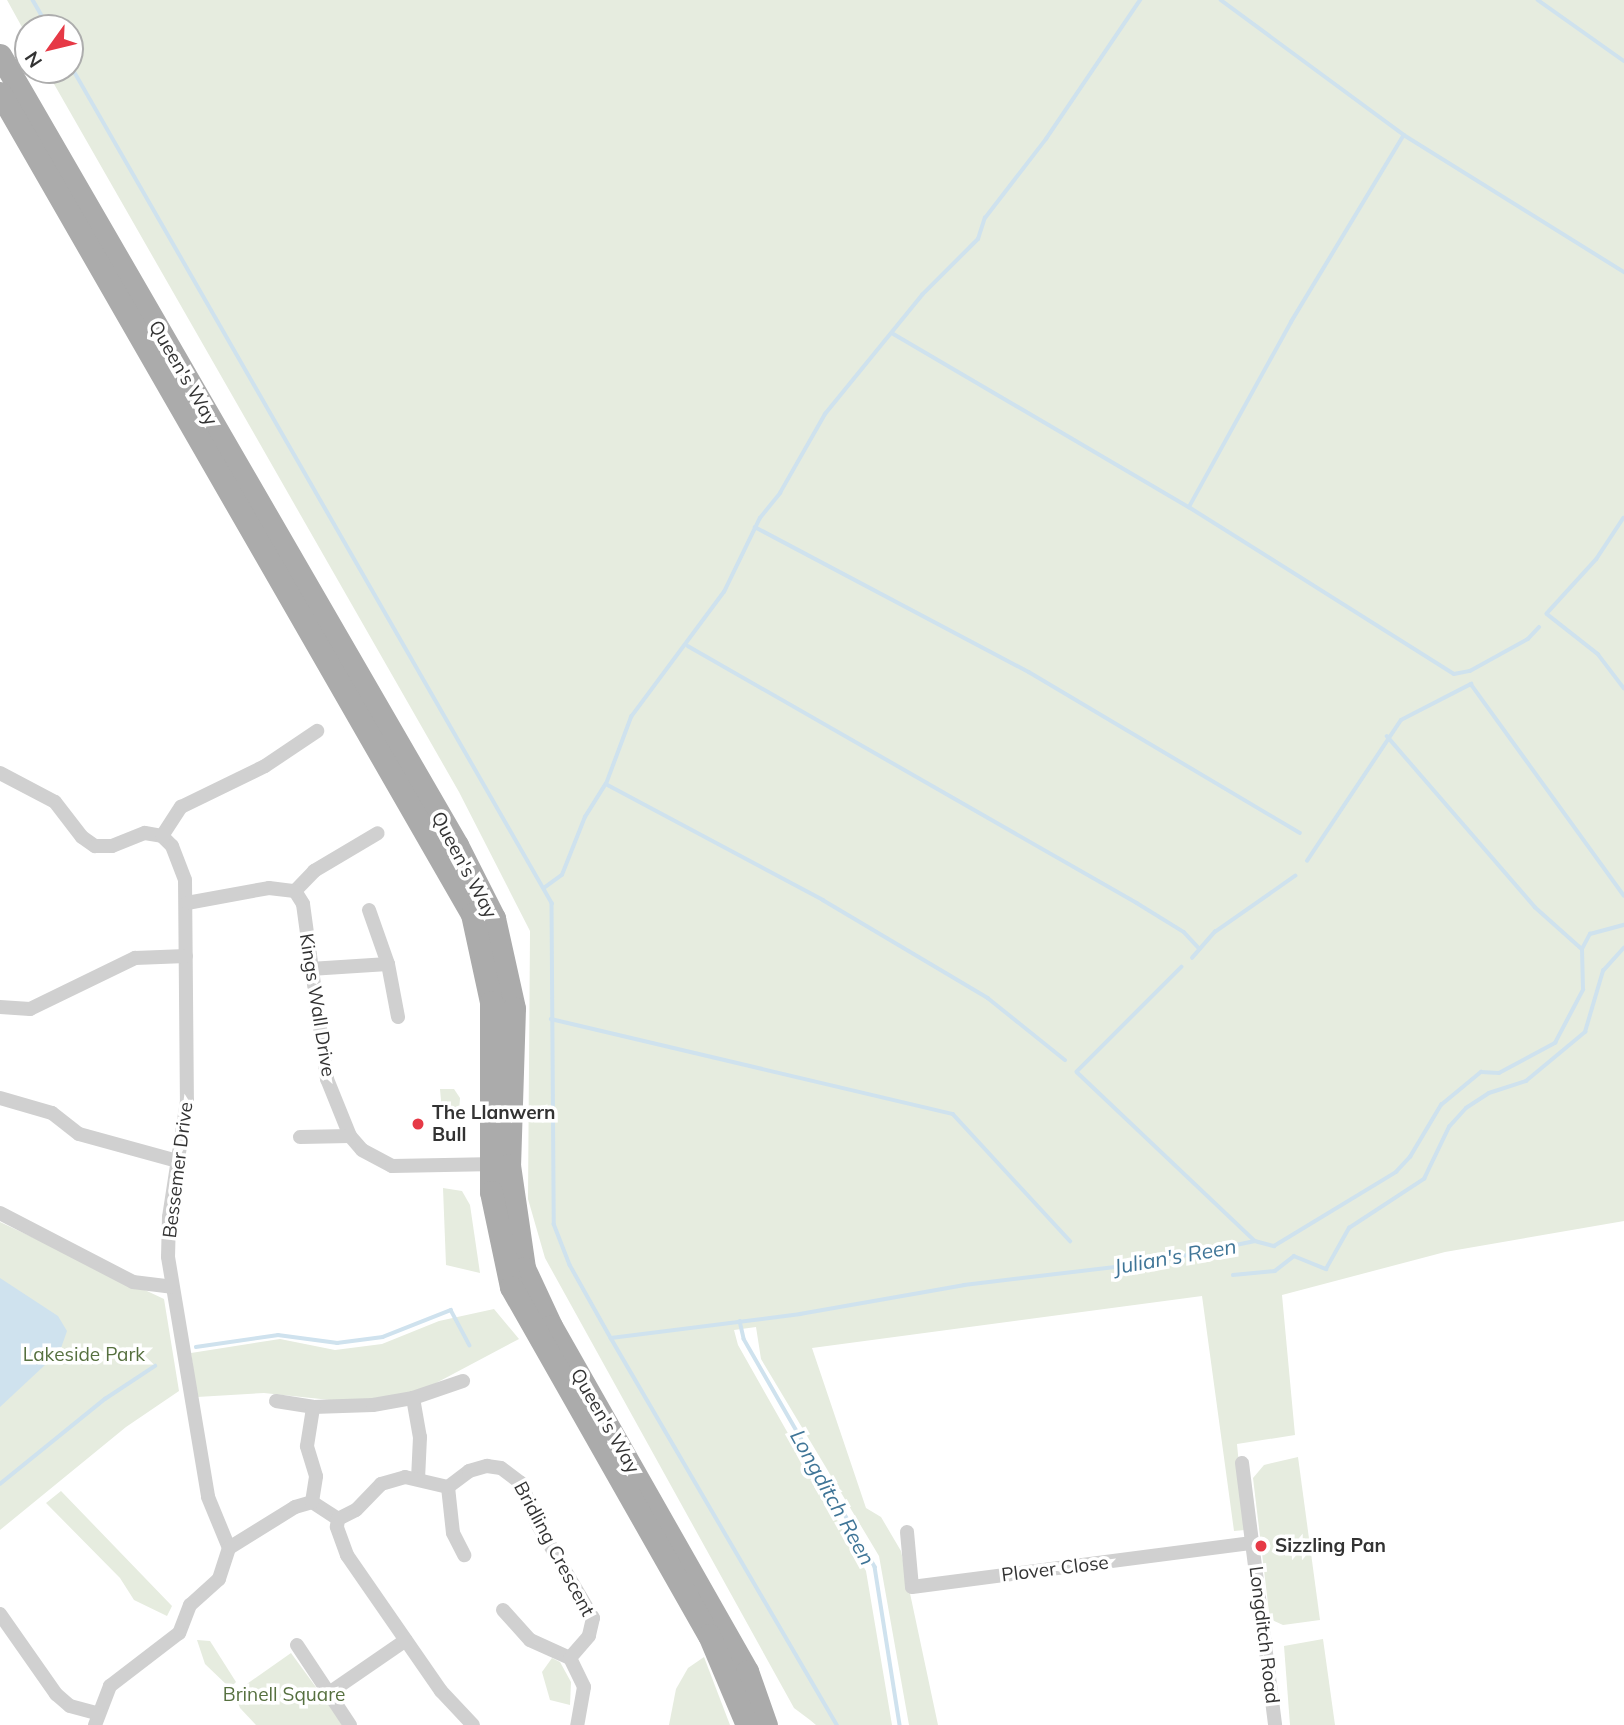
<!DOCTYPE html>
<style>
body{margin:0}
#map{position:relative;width:1624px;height:1725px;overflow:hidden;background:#fff;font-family:Mulish,sans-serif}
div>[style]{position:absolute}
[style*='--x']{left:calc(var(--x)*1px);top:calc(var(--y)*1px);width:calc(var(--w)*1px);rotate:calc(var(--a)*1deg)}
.green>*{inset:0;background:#e6ecdf}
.water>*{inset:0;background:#cfe2ee}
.stream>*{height:3.5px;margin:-1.75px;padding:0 1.75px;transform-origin:1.75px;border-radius:1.75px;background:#cfe2ee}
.minor>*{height:14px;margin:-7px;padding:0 7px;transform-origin:7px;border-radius:7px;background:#d0d0d0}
.primary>*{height:23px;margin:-11.5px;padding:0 11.5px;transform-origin:11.5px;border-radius:11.5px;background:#ababab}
.dots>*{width:19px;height:19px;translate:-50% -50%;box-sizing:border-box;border:4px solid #fff;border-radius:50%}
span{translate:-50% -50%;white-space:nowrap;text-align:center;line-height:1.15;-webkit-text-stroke:7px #fff;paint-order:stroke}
.street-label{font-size:19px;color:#333}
.poi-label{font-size:19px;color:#333;font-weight:700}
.left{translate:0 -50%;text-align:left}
.park-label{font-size:19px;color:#56703f}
.water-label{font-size:21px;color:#3f7597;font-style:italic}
.north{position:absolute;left:14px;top:14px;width:70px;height:70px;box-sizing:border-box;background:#fff;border:2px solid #adadad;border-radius:50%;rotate:236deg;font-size:19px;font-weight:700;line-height:28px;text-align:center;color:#333}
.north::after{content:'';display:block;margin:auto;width:24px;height:32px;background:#e63946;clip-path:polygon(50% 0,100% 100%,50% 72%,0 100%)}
</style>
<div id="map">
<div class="green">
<i style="clip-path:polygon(7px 0,1624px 0,1624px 1221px,1445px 1252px,1282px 1295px,1295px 1435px,1237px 1444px,1245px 1530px,1234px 1531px,1202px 1296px,812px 1348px,866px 1508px,881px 1517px,901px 1551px,938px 1725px,909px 1725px,879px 1556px,761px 1359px,756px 1327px,734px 1330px,738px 1345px,866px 1571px,892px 1725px,816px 1725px,810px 1720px,794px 1708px,545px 1258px,528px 1199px,530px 931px,459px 792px,46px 70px,70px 70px,70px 28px,28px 28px,28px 38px)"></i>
<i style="clip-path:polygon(440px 1089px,454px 1089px,460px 1098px,459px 1112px,443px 1122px)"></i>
<i style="clip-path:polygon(443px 1188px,462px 1191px,470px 1205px,480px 1273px,446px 1265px)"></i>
<i style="clip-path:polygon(0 1222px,164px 1299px,179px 1391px,126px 1427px,0 1530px)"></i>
<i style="clip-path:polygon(494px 1309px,519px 1339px,421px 1391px,349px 1402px,264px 1393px,197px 1397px,191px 1353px,280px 1339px,335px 1350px,382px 1344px,439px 1321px)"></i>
<i style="clip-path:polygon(1298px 1457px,1320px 1620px,1283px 1625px,1272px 1620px,1269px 1612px,1253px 1478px,1264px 1465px)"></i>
<i style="clip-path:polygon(61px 1491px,172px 1606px,167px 1616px,134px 1600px,120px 1578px,46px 1503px)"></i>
<i style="clip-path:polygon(1323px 1639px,1335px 1725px,1290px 1725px,1284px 1646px)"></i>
<i style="clip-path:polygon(197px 1640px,210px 1641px,236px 1682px,230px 1688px,205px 1664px)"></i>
<i style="clip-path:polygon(291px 1653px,329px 1705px,342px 1725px,256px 1725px,240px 1708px,234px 1693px)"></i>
<i style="clip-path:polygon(704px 1657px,730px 1725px,669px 1725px,676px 1689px,688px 1668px)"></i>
<i style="clip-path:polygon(552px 1658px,560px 1662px,571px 1682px,570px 1705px,550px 1700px,542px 1672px)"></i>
</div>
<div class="water">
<i style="clip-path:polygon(0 1278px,58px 1316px,67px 1331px,60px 1351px,0 1407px)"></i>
</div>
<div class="stream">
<i style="--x:33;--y:0;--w:32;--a:60"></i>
<i style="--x:1221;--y:0;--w:227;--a:36.4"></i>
<i style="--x:1404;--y:135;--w:259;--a:31.9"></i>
<i style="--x:1538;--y:0;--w:105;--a:35.3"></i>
<i style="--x:70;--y:64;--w:968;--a:60.12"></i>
<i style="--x:552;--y:903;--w:321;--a:89.6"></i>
<i style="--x:554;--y:1224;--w:44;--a:68.7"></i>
<i style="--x:570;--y:1265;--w:84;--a:60.7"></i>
<i style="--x:611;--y:1338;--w:448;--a:59.7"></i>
<i style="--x:892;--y:333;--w:344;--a:30.4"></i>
<i style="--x:1189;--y:507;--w:313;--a:32.2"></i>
<i style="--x:1454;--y:674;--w:16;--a:-11"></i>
<i style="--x:1470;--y:671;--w:66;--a:-28.9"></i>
<i style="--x:1528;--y:639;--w:16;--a:-47"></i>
<i style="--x:1189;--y:507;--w:211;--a:-61.1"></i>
<i style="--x:1291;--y:322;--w:218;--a:-58.9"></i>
<i style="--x:1624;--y:518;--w:49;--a:123.4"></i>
<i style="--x:1597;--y:559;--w:74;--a:132.3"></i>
<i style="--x:1547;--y:614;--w:65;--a:38.1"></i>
<i style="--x:1598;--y:654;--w:43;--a:52.6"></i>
<i style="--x:755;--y:527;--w:310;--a:27.9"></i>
<i style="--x:1029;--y:672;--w:315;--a:30.7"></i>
<i style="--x:688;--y:646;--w:517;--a:29.79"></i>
<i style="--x:1137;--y:903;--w:55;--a:31.7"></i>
<i style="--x:1184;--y:932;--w:23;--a:47"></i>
<i style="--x:1387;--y:736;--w:226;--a:49.1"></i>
<i style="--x:1535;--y:907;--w:63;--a:41.8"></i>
<i style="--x:606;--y:784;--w:246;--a:28.1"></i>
<i style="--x:823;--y:900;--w:192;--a:30.7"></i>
<i style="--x:988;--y:998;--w:99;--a:38.8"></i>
<i style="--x:1307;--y:861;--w:169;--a:-56.3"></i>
<i style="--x:1401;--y:720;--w:79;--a:-27.2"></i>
<i style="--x:1471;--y:684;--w:261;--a:54.1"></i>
<i style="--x:544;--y:888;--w:22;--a:-36"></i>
<i style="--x:562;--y:875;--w:62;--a:-68.4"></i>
<i style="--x:585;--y:817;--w:39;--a:-58"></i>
<i style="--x:606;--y:784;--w:72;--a:-69.5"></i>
<i style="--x:631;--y:717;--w:156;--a:-53.4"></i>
<i style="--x:724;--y:592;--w:82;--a:-64.1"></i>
<i style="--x:760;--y:518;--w:32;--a:-51"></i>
<i style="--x:780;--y:493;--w:91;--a:-60.3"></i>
<i style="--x:825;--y:414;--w:154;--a:-50.8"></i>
<i style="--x:922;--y:295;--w:79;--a:-45"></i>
<i style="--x:978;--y:239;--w:22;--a:-72"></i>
<i style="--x:985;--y:218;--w:100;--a:-52.3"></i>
<i style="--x:1046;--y:139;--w:168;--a:-55.9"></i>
<i style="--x:1192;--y:958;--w:35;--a:-49"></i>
<i style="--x:1215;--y:932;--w:98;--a:-35"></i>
<i style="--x:1182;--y:967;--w:148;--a:135"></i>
<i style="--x:1077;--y:1072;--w:245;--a:43.5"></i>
<i style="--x:551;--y:1019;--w:413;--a:13.3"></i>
<i style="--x:953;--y:1114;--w:173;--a:47.3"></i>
<i style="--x:1233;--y:1275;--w:42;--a:-5.4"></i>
<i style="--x:1275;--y:1271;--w:24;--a:-38"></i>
<i style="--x:1294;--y:1256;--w:35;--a:22"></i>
<i style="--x:1326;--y:1269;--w:47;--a:-60.7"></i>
<i style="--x:1349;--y:1228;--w:90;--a:-33.2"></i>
<i style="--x:1424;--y:1179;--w:58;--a:-64.3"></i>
<i style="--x:1449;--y:1127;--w:25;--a:-48"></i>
<i style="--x:1466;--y:1108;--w:27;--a:-33"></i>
<i style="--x:1489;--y:1093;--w:39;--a:-18"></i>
<i style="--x:1526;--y:1081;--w:77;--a:-39.7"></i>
<i style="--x:1585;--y:1032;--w:64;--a:-73.6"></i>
<i style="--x:1603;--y:971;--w:31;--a:-48"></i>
<i style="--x:740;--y:1321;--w:18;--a:77"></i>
<i style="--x:744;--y:1339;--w:263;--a:60.1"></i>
<i style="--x:875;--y:1567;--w:160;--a:81"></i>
<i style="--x:611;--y:1338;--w:191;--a:-7.2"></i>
<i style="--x:800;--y:1314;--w:167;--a:-10"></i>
<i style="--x:964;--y:1285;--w:186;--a:-6.8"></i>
<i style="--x:1149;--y:1263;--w:108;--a:-11.7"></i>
<i style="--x:1255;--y:1241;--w:20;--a:15"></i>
<i style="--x:1274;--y:1246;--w:143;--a:-31.2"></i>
<i style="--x:1396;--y:1172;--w:21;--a:-47"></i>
<i style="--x:1410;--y:1157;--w:61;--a:-59.2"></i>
<i style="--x:1441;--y:1105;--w:52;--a:-39.5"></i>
<i style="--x:1481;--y:1072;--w:18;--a:3"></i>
<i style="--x:1499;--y:1073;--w:64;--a:-28.2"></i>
<i style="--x:1555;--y:1043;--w:60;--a:-62.2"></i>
<i style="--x:1583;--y:990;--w:41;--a:-91.4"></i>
<i style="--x:1582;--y:949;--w:17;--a:-62"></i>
<i style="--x:1590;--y:934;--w:35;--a:-15"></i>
<i style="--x:196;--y:1347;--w:83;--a:-8.3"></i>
<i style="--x:278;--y:1335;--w:60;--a:7.7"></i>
<i style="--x:337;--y:1343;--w:46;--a:-7.4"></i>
<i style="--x:383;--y:1337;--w:73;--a:-21.7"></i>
<i style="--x:451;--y:1310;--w:40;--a:62"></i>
<i style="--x:0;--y:1484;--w:135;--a:-39"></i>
<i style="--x:105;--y:1399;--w:60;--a:-33.4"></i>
</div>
<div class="minor">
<i style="--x:0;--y:773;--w:62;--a:27.8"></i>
<i style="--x:55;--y:802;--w:44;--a:52.4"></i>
<i style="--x:82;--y:837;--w:16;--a:35"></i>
<i style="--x:95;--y:846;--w:17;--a:0"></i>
<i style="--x:112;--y:846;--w:35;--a:-22"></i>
<i style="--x:145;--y:833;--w:17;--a:10"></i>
<i style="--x:162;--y:836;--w:14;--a:45"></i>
<i style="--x:172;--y:846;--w:36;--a:69"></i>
<i style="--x:185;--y:880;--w:221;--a:89.5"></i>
<i style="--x:187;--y:1101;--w:117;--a:98.8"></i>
<i style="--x:169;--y:1217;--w:40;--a:91.4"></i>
<i style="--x:168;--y:1257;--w:243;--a:80.5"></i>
<i style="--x:208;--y:1497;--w:55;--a:67.6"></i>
<i style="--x:229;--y:1548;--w:33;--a:108"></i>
<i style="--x:219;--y:1579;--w:39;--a:138"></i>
<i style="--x:190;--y:1605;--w:30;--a:111"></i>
<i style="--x:179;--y:1633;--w:87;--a:142.5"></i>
<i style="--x:110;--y:1686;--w:42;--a:111"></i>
<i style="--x:162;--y:836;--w:35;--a:-57"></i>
<i style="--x:181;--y:807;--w:93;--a:-26"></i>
<i style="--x:265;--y:766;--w:63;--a:-33.9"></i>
<i style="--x:295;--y:891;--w:28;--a:-46"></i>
<i style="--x:314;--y:871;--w:74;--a:-30.7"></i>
<i style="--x:187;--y:903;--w:83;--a:-10.4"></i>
<i style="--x:269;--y:888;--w:26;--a:7"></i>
<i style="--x:295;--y:891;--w:15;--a:58"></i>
<i style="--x:303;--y:904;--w:177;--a:82.2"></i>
<i style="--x:327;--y:1079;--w:61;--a:68"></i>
<i style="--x:350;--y:1136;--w:18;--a:49"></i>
<i style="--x:362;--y:1150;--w:34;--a:28"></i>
<i style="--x:392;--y:1166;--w:105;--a:-1.1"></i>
<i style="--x:369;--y:910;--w:57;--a:70.6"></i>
<i style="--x:388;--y:964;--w:54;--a:79.3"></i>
<i style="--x:310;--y:969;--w:78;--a:-3.7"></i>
<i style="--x:0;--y:1007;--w:30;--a:4"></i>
<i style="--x:30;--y:1009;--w:117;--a:-25.9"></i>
<i style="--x:135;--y:958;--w:51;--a:-2.2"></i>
<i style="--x:0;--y:1098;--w:54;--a:16.1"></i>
<i style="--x:52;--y:1113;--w:34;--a:38"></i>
<i style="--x:79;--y:1134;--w:102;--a:15.4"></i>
<i style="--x:300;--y:1137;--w:50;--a:-1.1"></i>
<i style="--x:0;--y:1213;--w:150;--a:27.4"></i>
<i style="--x:133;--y:1282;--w:39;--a:7"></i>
<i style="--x:413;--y:1398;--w:40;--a:80"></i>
<i style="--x:420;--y:1437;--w:42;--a:92.7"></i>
<i style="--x:276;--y:1401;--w:37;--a:9"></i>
<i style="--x:313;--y:1407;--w:60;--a:-1.9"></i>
<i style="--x:373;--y:1405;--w:41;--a:-9.9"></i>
<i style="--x:413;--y:1398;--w:53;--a:-18.8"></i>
<i style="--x:1242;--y:1463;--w:264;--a:82.8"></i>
<i style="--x:448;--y:1487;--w:46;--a:83.8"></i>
<i style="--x:453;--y:1533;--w:25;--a:63"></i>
<i style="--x:312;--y:1502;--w:31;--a:33"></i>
<i style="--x:907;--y:1532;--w:55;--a:84.8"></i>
<i style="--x:912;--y:1587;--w:343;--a:-7.4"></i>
<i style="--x:229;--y:1548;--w:78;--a:-31.8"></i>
<i style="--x:295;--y:1507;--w:18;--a:-16"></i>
<i style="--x:312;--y:1502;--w:26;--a:-81"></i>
<i style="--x:316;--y:1476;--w:31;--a:-107"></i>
<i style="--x:307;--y:1446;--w:39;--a:-81"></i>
<i style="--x:503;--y:1610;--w:40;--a:48"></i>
<i style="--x:530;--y:1640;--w:44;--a:24.2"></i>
<i style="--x:0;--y:1614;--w:98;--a:55"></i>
<i style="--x:56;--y:1694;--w:18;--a:41"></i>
<i style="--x:70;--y:1706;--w:28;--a:15"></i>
<i style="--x:297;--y:1645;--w:96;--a:56.5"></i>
<i style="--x:329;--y:1693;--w:93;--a:-34.5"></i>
<i style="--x:473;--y:1725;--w:47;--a:-133.3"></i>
<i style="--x:441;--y:1691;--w:165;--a:-124.7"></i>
<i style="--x:347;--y:1555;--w:30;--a:-110"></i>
<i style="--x:337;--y:1527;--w:8;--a:-83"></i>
<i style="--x:338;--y:1519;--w:20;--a:-27"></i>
<i style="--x:356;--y:1510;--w:36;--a:-46"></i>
<i style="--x:381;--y:1484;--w:25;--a:-16"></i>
<i style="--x:405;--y:1477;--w:44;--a:13.1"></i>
<i style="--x:448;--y:1487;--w:26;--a:-37"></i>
<i style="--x:469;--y:1471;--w:19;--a:-16"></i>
<i style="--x:487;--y:1466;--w:14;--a:8"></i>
<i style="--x:501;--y:1468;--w:25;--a:37"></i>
<i style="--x:521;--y:1483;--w:45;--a:68"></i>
<i style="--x:538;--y:1525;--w:108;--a:59.4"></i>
<i style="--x:593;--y:1618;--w:18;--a:103"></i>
<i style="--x:589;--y:1636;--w:29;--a:131"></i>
<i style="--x:570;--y:1658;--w:32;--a:64"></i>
<i style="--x:584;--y:1687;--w:39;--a:100"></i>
</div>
<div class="primary">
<i style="--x:0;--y:55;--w:913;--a:59.95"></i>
<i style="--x:457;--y:845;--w:82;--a:63.1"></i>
<i style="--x:494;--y:918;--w:92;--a:77.5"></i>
<i style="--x:514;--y:1008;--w:157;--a:91.8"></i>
<i style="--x:509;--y:1165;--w:104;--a:81.7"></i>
<i style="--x:524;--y:1268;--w:64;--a:65"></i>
<i style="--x:551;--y:1326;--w:397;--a:60.4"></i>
<i style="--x:747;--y:1671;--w:57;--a:70.6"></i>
<i style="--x:0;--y:93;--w:947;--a:60.11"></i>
<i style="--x:472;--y:914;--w:90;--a:77.8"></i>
<i style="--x:491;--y:1002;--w:190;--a:90"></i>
<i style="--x:491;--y:1192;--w:97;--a:78.1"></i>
<i style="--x:511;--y:1287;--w:400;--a:60.4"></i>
<i style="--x:709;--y:1635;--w:98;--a:67.1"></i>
</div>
<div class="dots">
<i style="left:418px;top:1124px;background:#e63946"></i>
<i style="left:1261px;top:1546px;background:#e63946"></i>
</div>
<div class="street-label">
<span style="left:183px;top:373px;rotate:60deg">Queen's Way</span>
<span style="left:464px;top:865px;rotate:62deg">Queen's Way</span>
<span style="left:317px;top:1005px;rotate:81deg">Kings Wall Drive</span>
<span style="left:178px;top:1170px;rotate:-83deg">Bessemer Drive</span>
<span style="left:605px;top:1421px;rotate:60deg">Queen's Way</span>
<span style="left:554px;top:1549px;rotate:62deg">Bridling Crescent</span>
<span style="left:1055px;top:1569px;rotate:-7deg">Plover Close</span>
<span style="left:1264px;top:1635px;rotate:83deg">Longditch Road</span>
</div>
<div class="poi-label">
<span class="left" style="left:432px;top:1124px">The Llanwern<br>Bull</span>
<span class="left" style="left:1275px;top:1546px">Sizzling Pan</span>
</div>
<div class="park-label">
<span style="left:84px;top:1355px">Lakeside Park</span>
<span style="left:284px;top:1695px">Brinell Square</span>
</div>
<div class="water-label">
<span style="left:1175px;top:1256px;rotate:-10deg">Julian's Reen</span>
<span style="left:833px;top:1497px;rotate:61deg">Longditch Reen</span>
</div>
<div class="north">N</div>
</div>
